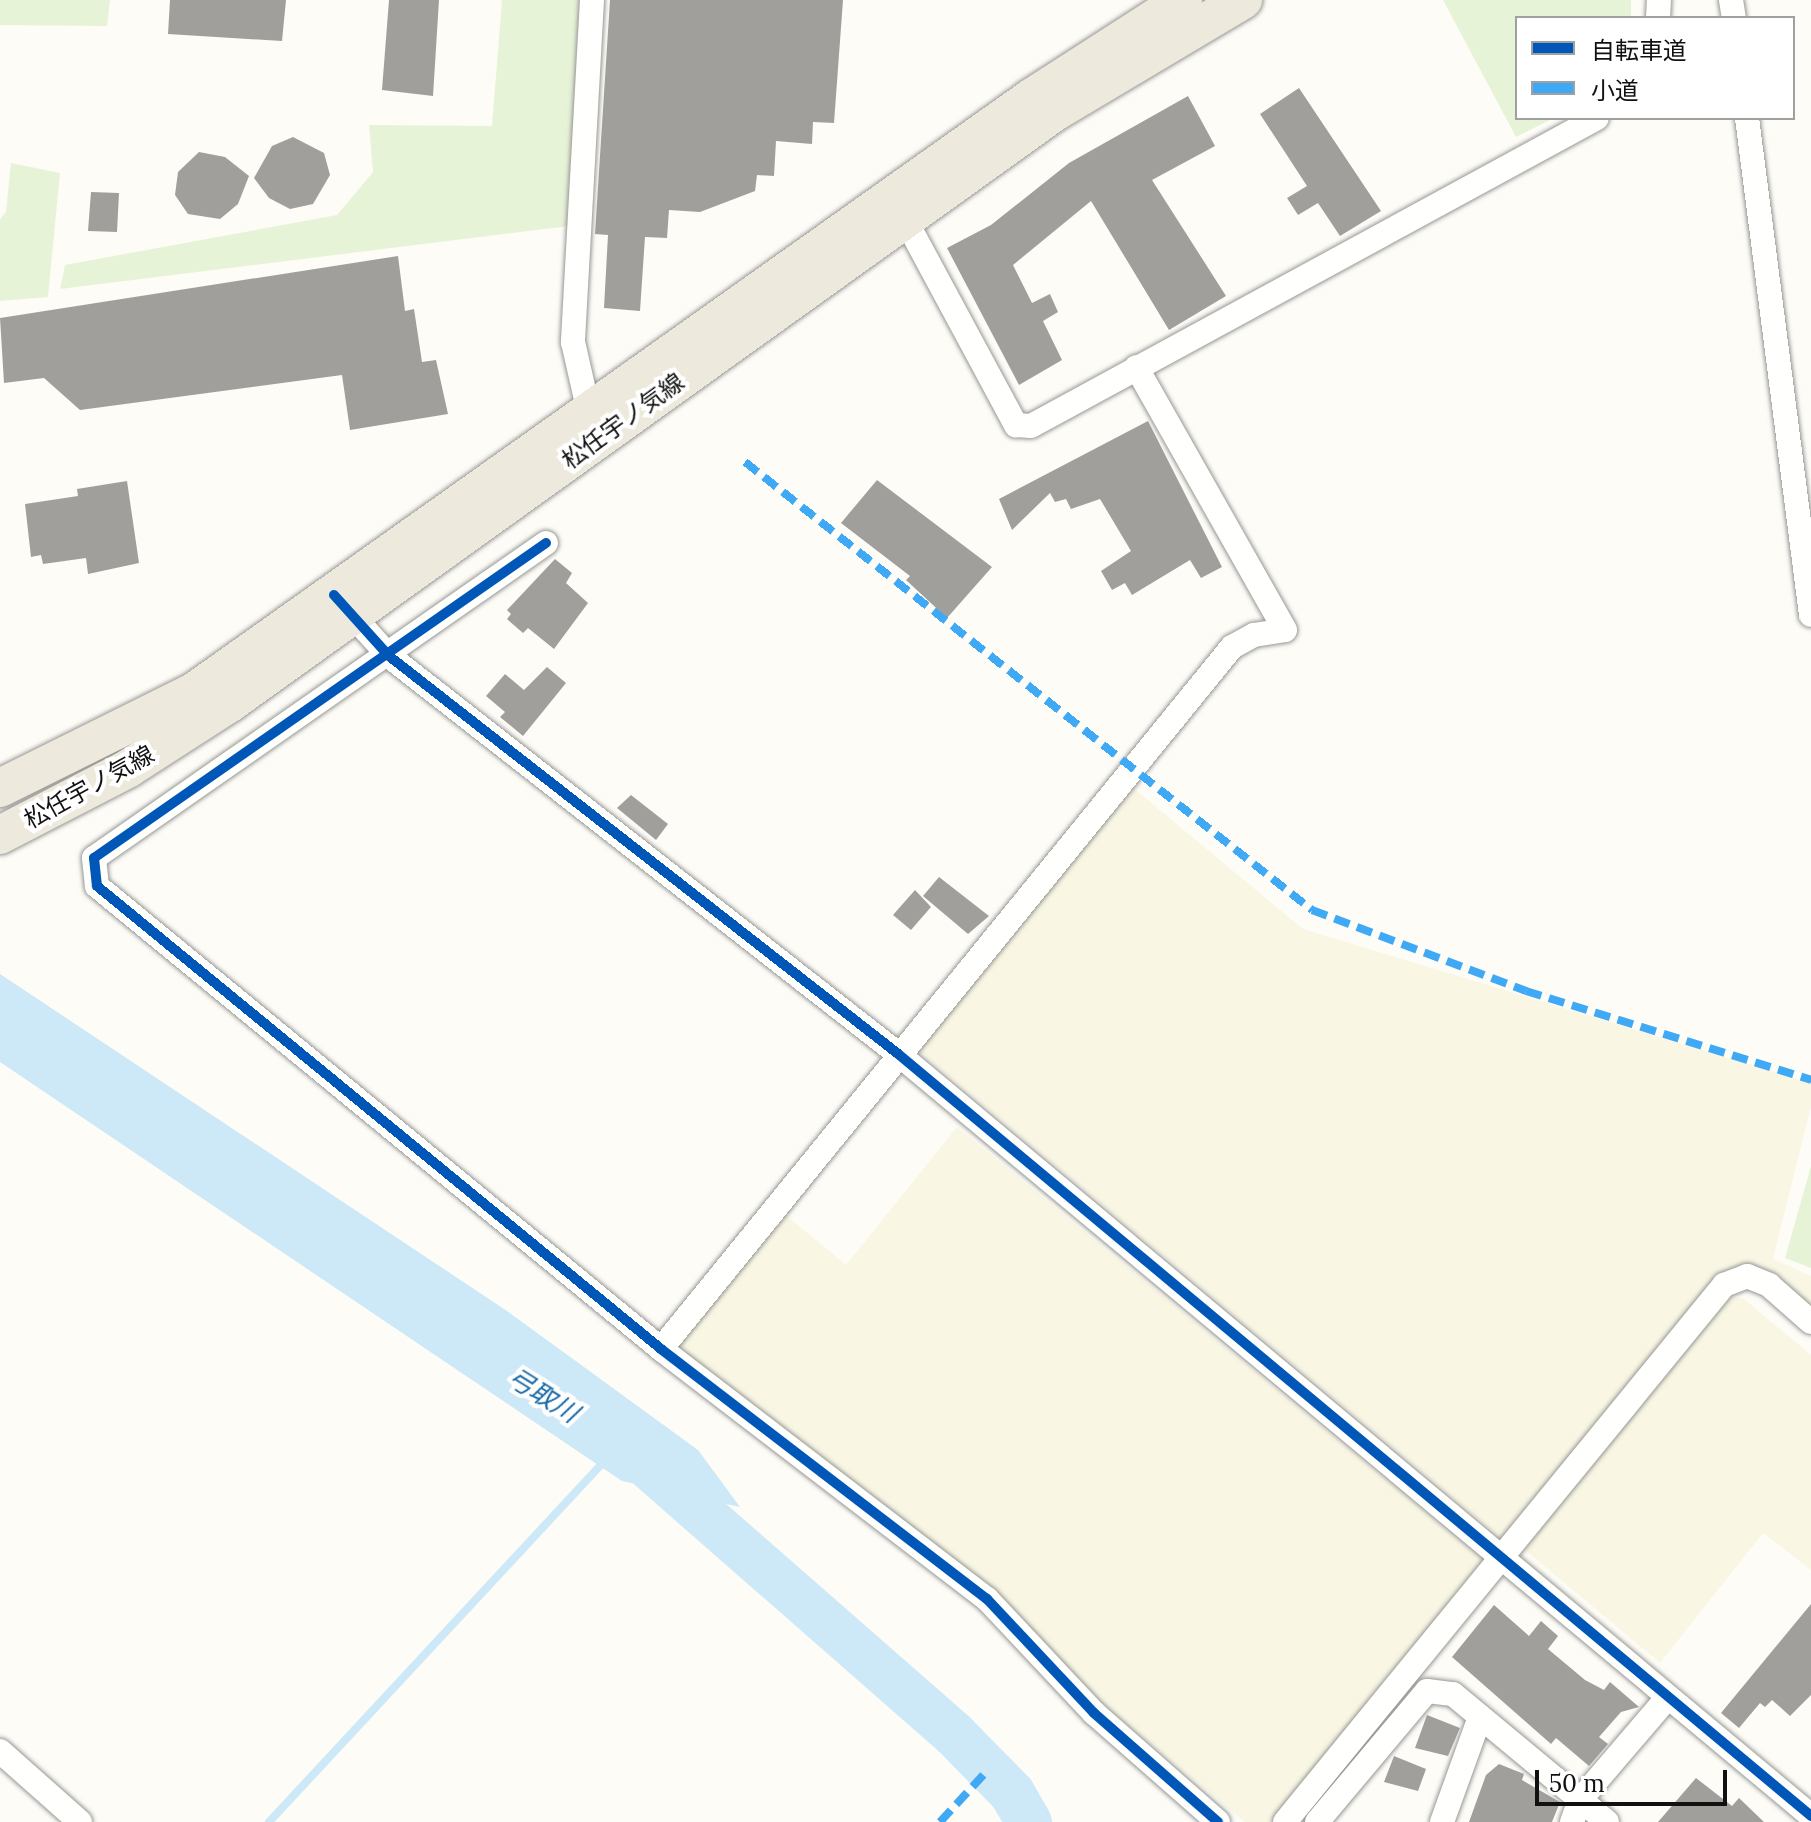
<!DOCTYPE html>
<meta charset="utf-8">
<style>
body{margin:0}
#map{position:relative;width:1811px;height:1822px;overflow:hidden;background:#fdfcf7;font-family:Lora,"Noto Sans JP",serif}
div>[style]{position:absolute}
[style*='--x']{left:calc(var(--x)*1px);top:calc(var(--y)*1px);width:calc(var(--w)*1px);rotate:calc(var(--a)*1deg)}
.farmland>*{inset:0;background:#f9f7e4}
.green>*{inset:0;background:#e7f3d7}
.water>*{inset:0;background:#cde8f7}
.stream>*{height:8px;margin:-4px;padding:0 4px;transform-origin:4px;border-radius:4px;background:#cde8f7}
.river>*{height:46px;margin:-23px;padding:0 23px;transform-origin:23px;border-radius:23px;background:#cde8f7}
.building>*{inset:0;background:#a19f9c}
.roads{filter:drop-shadow(0 0 2px #979795) drop-shadow(0 0 2px #979795)}
.minor>*{height:24px;margin:-12px;padding:0 12px;transform-origin:12px;border-radius:12px;background:#fffffe}
.primary>*{height:38px;margin:-19px;padding:0 19px;transform-origin:19px;border-radius:19px;background:#ede9dc}
.quiet>*{height:8px;margin-top:-4px;transform-origin:0;background:repeating-linear-gradient(90deg,#3fa9f5 0 16px,transparent 0 24px)}
.cycleway>*{height:10px;margin:-5px;padding:0 5px;transform-origin:5px;border-radius:5px;background:#0057b8}
span{translate:-50% -50%;white-space:nowrap;text-align:center;line-height:1.15;-webkit-text-stroke:8px #fff;paint-order:stroke}
.street-label{font-size:24px;color:#111}
.water-label{font-size:26px;color:#1768a6;font-style:italic}
.legend{position:absolute;left:1515px;top:16px;width:280px;height:104px;box-sizing:border-box;background:#fff;border:2px solid #a0a0a0;margin:0;padding:10px 14px;list-style:none;font-size:24px;color:#111}
.legend li{display:flex;align-items:center;gap:16px;height:40px}
.legend b{width:40px;border:2px solid #a0a0a0}
.scale{position:absolute;left:1535px;top:1770px;width:192px;height:36px;box-sizing:border-box;border:4px solid #111;border-top:0;padding-left:10px;font-size:24px;line-height:28px;white-space:nowrap;color:#111;-webkit-text-stroke:6px #fff;paint-order:stroke}
</style>
<div id="map">
<div class="farmland">
<i style="clip-path:polygon(1132px 787px,1303px 929px,1811px 1083px,1811px 1107px,1773px 1259px,1811px 1276px,1811px 1310px,1722px 1279px,1501px 1538px,914px 1047px)"></i>
<i style="clip-path:polygon(957px 1127px,1484px 1560px,1270px 1822px,1245px 1822px,672px 1348px,781px 1211px,846px 1265px)"></i>
<i style="clip-path:polygon(1720px 1297px,1743px 1298px,1811px 1355px,1811px 1570px,1763px 1533px,1660px 1663px,1519px 1545px)"></i>
</div>
<div class="green">
<i style="clip-path:polygon(0 0,110px 0,107px 26px,0 25px)"></i>
<i style="clip-path:polygon(502px 0,579px 0,569px 226px,60px 289px,65px 265px,337px 215px,373px 172px,369px 125px,492px 126px)"></i>
<i style="clip-path:polygon(1443px 0,1631px 0,1631px 18px,1517px 18px,1517px 118px,1554px 118px,1516px 137px)"></i>
<i style="clip-path:polygon(11px 163px,60px 173px,48px 297px,0 301px,0 219px,6px 212px)"></i>
<i style="clip-path:polygon(1811px 1166px,1811px 1268px,1785px 1258px)"></i>
</div>
<div class="water">
<i style="clip-path:polygon(0 974px,507px 1311px,698px 1450px,740px 1507px,622px 1481px,0 1062px)"></i>
</div>
<div class="stream">
<i style="--x:269;--y:1822;--w:495;--a:-47.1"></i>
</div>
<div class="river">
<i style="--x:632;--y:1452;--w:429;--a:41.2"></i>
<i style="--x:955;--y:1735;--w:81;--a:45.5"></i>
<i style="--x:1012;--y:1793;--w:34;--a:60"></i>
</div>
<div class="building">
<i style="clip-path:polygon(170px 0,286px 0,282px 41px,168px 34px)"></i>
<i style="clip-path:polygon(389px 0,439px 0,433px 96px,382px 90px)"></i>
<i style="clip-path:polygon(610px 0,843px 0,834px 123px,813px 122px,812px 144px,776px 141px,774px 176px,757px 175px,755px 191px,700px 212px,669px 210px,667px 238px,645px 237px,640px 311px,604px 308px,608px 235px,595px 234px)"></i>
<i style="clip-path:polygon(1299px 88px,1381px 211px,1340px 236px,1318px 203px,1298px 215px,1287px 198px,1307px 186px,1260px 114px)"></i>
<i style="clip-path:polygon(1188px 96px,1215px 146px,1152px 180px,1226px 296px,1169px 330px,1091px 201px,1013px 265px,1032px 303px,1050px 294px,1058px 312px,1043px 321px,1062px 360px,1019px 385px,947px 248px,991px 225px,1069px 163px)"></i>
<i style="clip-path:polygon(293px 137px,324px 153px,330px 175px,313px 204px,290px 209px,269px 198px,254px 178px,272px 146px)"></i>
<i style="clip-path:polygon(199px 152px,225px 157px,249px 176px,238px 204px,220px 219px,188px 214px,175px 195px,178px 172px)"></i>
<i style="clip-path:polygon(91px 192px,119px 193px,117px 232px,88px 231px)"></i>
<i style="clip-path:polygon(398px 256px,405px 311px,414px 309px,422px 362px,436px 360px,448px 414px,350px 430px,342px 375px,80px 410px,44px 378px,4px 383px,0 318px)"></i>
<i style="clip-path:polygon(1148px 421px,1222px 567px,1201px 578px,1190px 560px,1132px 595px,1125px 583px,1112px 590px,1101px 571px,1131px 551px,1100px 499px,1071px 509px,1066px 499px,1055px 502px,1050px 493px,1012px 530px,999px 499px)"></i>
<i style="clip-path:polygon(877px 480px,992px 567px,947px 618px,906px 580px,910px 576px,841px 523px)"></i>
<i style="clip-path:polygon(127px 481px,139px 563px,88px 574px,86px 558px,43px 564px,41px 555px,31px 557px,25px 504px,78px 496px,77px 489px)"></i>
<i style="clip-path:polygon(555px 559px,572px 573px,566px 583px,588px 603px,554px 649px,528px 628px,523px 633px,507px 619px,511px 614px,507px 610px)"></i>
<i style="clip-path:polygon(547px 667px,566px 683px,523px 736px,500px 717px,505px 712px,486px 696px,505px 674px,524px 690px)"></i>
<i style="clip-path:polygon(631px 795px,668px 824px,656px 840px,617px 808px)"></i>
<i style="clip-path:polygon(939px 877px,989px 916px,968px 934px,923px 896px)"></i>
<i style="clip-path:polygon(915px 890px,931px 907px,911px 930px,893px 915px)"></i>
<i style="clip-path:polygon(1811px 1604px,1811px 1695px,1790px 1716px,1772px 1700px,1765px 1707px,1760px 1703px,1739px 1728px,1721px 1713px)"></i>
<i style="clip-path:polygon(1494px 1605px,1529px 1636px,1541px 1621px,1558px 1636px,1548px 1649px,1585px 1680px,1604px 1690px,1610px 1682px,1639px 1707px,1621px 1712px,1599px 1737px,1608px 1744px,1589px 1766px,1556px 1738px,1551px 1744px,1452px 1657px)"></i>
<i style="clip-path:polygon(1427px 1715px,1460px 1728px,1448px 1756px,1415px 1748px)"></i>
<i style="clip-path:polygon(1394px 1756px,1426px 1769px,1418px 1791px,1384px 1782px)"></i>
<i style="clip-path:polygon(1499px 1764px,1524px 1774px,1522px 1780px,1560px 1802px,1552px 1822px,1469px 1822px,1486px 1775px)"></i>
<i style="clip-path:polygon(1696px 1778px,1732px 1806px,1739px 1798px,1764px 1822px,1658px 1822px)"></i>
</div>
<div class="roads">
<div class="minor">
<i style="--x:592;--y:0;--w:343;--a:93.2"></i>
<i style="--x:573;--y:342;--w:68;--a:77.2"></i>
<i style="--x:588;--y:408;--w:16;--a:60"></i>
<i style="--x:1731;--y:0;--w:18;--a:81"></i>
<i style="--x:1658;--y:18;--w:18;--a:-87"></i>
<i style="--x:1747;--y:118;--w:501;--a:82.66"></i>
<i style="--x:899;--y:208;--w:247;--a:61.7"></i>
<i style="--x:1016;--y:425;--w:15;--a:4"></i>
<i style="--x:1031;--y:426;--w:644;--a:-28.55"></i>
<i style="--x:546;--y:543;--w:551;--a:145.13"></i>
<i style="--x:94;--y:858;--w:28;--a:84"></i>
<i style="--x:97;--y:886;--w:730;--a:39.38"></i>
<i style="--x:661;--y:1349;--w:411;--a:37.5"></i>
<i style="--x:987;--y:1599;--w:156;--a:46.8"></i>
<i style="--x:1094;--y:1713;--w:165;--a:41.3"></i>
<i style="--x:344;--y:606;--w:67;--a:48"></i>
<i style="--x:389;--y:656;--w:645;--a:38.01"></i>
<i style="--x:897;--y:1053;--w:1191;--a:39.85"></i>
<i style="--x:661;--y:1349;--w:905;--a:-50.88"></i>
<i style="--x:1232;--y:647;--w:25;--a:-29"></i>
<i style="--x:1254;--y:635;--w:31;--a:-9"></i>
<i style="--x:1285;--y:630;--w:302;--a:-119.5"></i>
<i style="--x:0;--y:1751;--w:107;--a:41.6"></i>
<i style="--x:1285;--y:1822;--w:694;--a:-50.73"></i>
<i style="--x:1724;--y:1285;--w:25;--a:-21"></i>
<i style="--x:1747;--y:1276;--w:24;--a:22"></i>
<i style="--x:1769;--y:1285;--w:56;--a:41.4"></i>
<i style="--x:1317;--y:1822;--w:171;--a:-50"></i>
<i style="--x:1427;--y:1691;--w:26;--a:7"></i>
<i style="--x:1453;--y:1694;--w:200;--a:39.7"></i>
<i style="--x:1442;--y:1822;--w:112;--a:-70.1"></i>
<i style="--x:1572;--y:1822;--w:23;--a:-70"></i>
<i style="--x:1580;--y:1800;--w:134;--a:-49.5"></i>
</div>
<div class="primary">
<i style="--x:0;--y:788;--w:218;--a:-26.4"></i>
<i style="--x:195;--y:691;--w:1025;--a:-35.35"></i>
<i style="--x:1031;--y:98;--w:181;--a:-32.8"></i>
<i style="--x:0;--y:835;--w:145;--a:-27.4"></i>
<i style="--x:129;--y:768;--w:120;--a:-32.8"></i>
<i style="--x:230;--y:703;--w:1015;--a:-35.62"></i>
<i style="--x:1055;--y:112;--w:219;--a:-30.8"></i>
</div>
</div>
<div class="quiet">
<i style="--x:745;--y:462;--w:723;--a:38.31"></i>
<i style="--x:1312;--y:910;--w:229;--a:20.7"></i>
<i style="--x:1526;--y:991;--w:299;--a:17.3"></i>
<i style="--x:940;--y:1822;--w:68;--a:-47.4"></i>
</div>
<div class="cycleway">
<i style="--x:546;--y:543;--w:551;--a:145.13"></i>
<i style="--x:94;--y:858;--w:28;--a:84"></i>
<i style="--x:97;--y:886;--w:730;--a:39.38"></i>
<i style="--x:661;--y:1349;--w:411;--a:37.5"></i>
<i style="--x:987;--y:1599;--w:156;--a:46.8"></i>
<i style="--x:1094;--y:1713;--w:165;--a:41.3"></i>
<i style="--x:334;--y:595;--w:82;--a:48"></i>
<i style="--x:389;--y:656;--w:645;--a:38.01"></i>
<i style="--x:897;--y:1053;--w:1191;--a:39.85"></i>
</div>
<div class="street-label">
<span style="left:623px;top:421px;rotate:-36deg">松任宇ノ気線</span>
<span style="left:89px;top:787px;rotate:-29deg">松任宇ノ気線</span>
</div>
<div class="water-label">
<span style="left:543px;top:1395px;rotate:32deg">弓取川</span>
</div>
<ul class="legend">
<li><b style="height:10px;background:#0057b8"></b>自転車道</li>
<li><b style="height:10px;background:#3fa9f5"></b>小道</li>
</ul>
<div class="scale">50 m</div>
</div>
